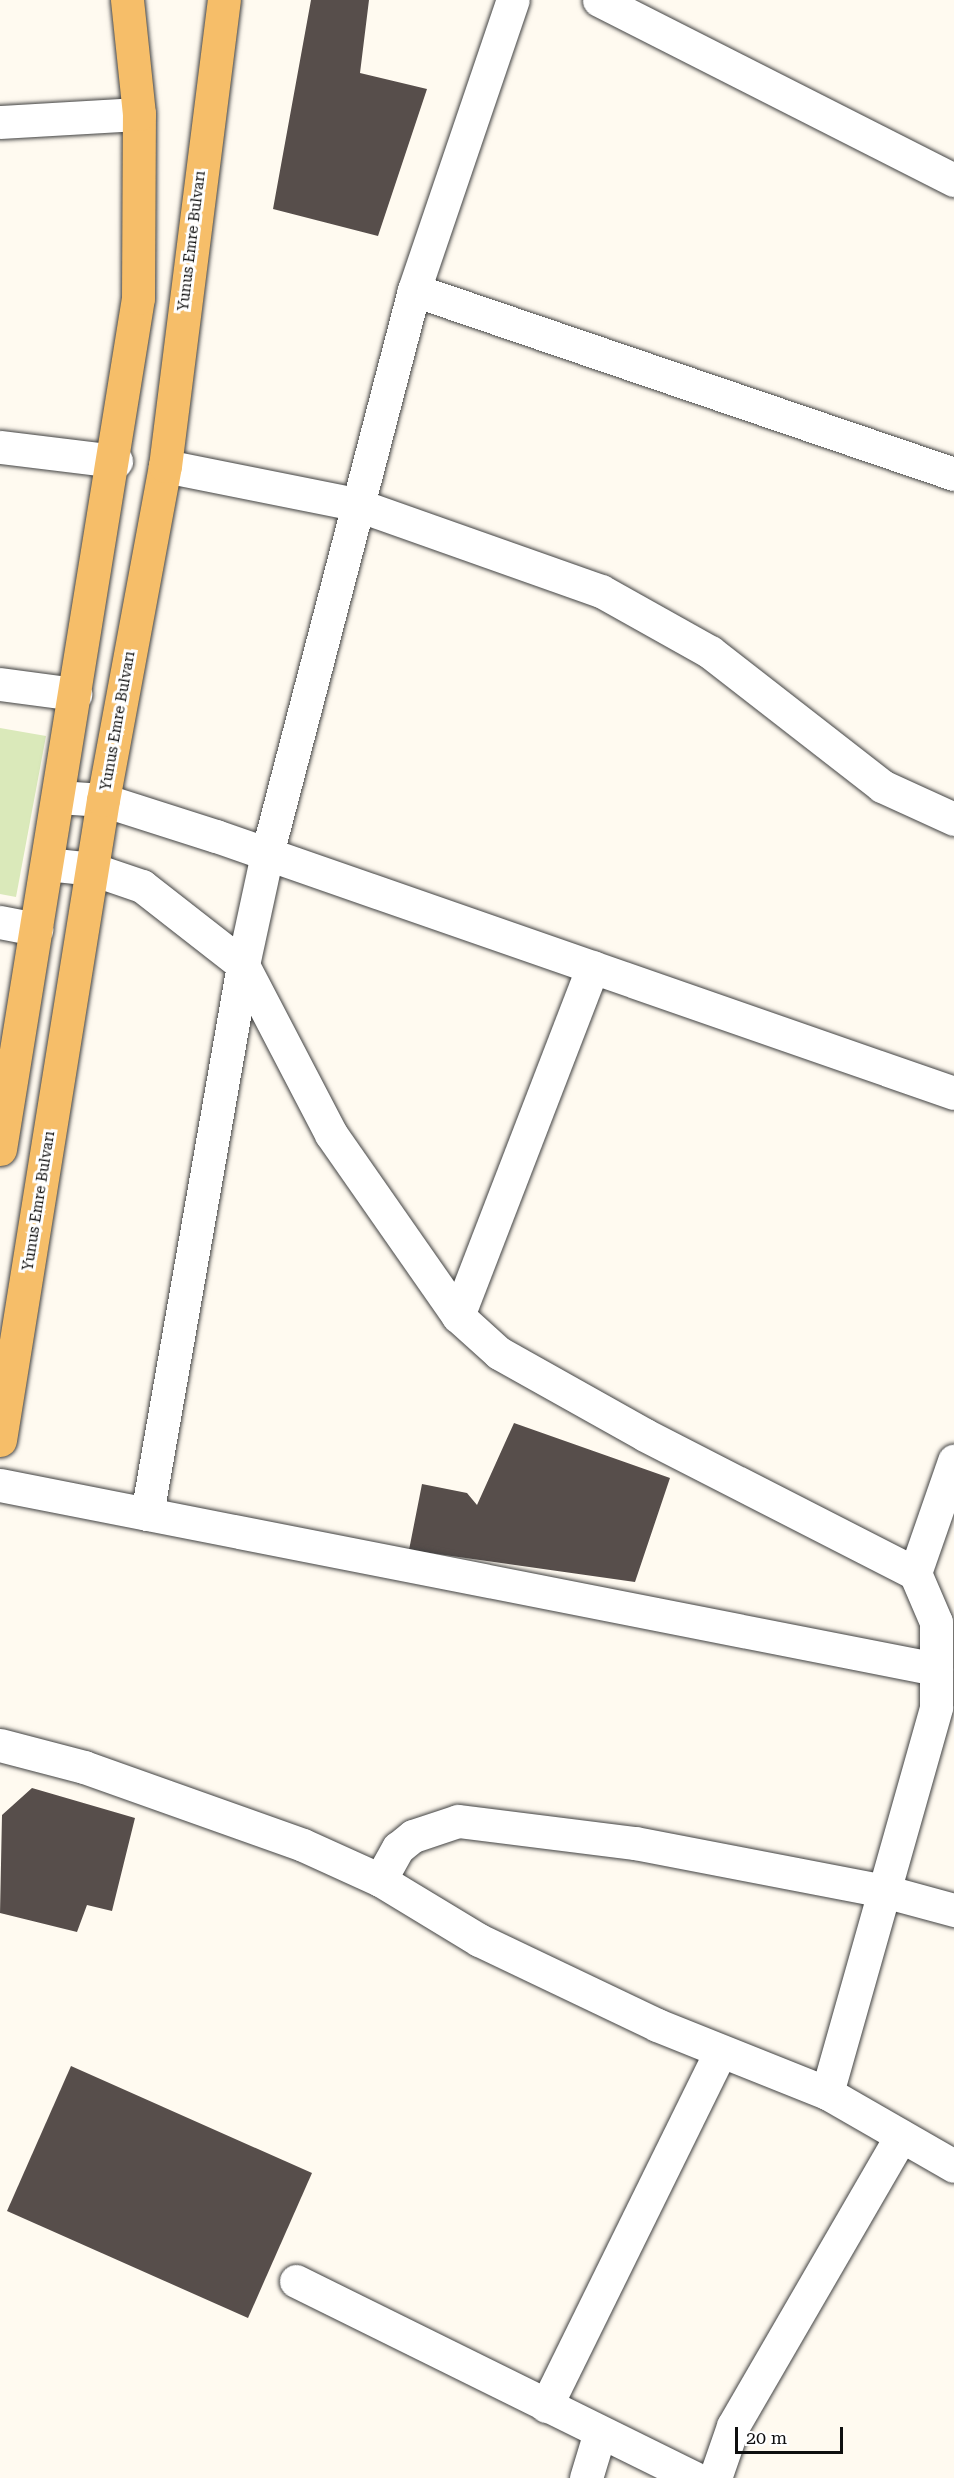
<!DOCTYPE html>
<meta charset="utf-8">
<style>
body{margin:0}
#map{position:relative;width:954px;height:2478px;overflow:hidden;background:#fffaf0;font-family:"Roboto Serif",serif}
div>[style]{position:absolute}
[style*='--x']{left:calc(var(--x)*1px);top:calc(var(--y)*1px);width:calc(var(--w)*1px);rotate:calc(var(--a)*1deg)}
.green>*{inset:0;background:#dae9ba}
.building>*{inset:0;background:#574e4b}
.roads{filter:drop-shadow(0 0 2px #424242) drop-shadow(0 0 2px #424242)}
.minor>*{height:33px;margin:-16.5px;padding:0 16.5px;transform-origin:16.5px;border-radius:16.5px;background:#fff}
.major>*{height:33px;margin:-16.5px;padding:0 16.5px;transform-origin:16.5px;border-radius:16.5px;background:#f6be69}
span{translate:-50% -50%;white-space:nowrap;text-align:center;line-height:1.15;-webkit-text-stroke:6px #fff;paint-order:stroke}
.street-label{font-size:15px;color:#0f0f0f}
.scale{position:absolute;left:735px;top:2427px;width:108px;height:27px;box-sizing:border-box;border:3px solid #0f0f0f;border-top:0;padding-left:8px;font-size:18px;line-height:21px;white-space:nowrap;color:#0f0f0f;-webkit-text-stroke:4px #fff;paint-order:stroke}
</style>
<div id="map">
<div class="green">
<i style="clip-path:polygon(0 728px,46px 736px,16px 897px,0 894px)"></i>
</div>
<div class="building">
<i style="clip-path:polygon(311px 0,369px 0,360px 73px,427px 89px,378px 236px,273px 209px)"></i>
<i style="clip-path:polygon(514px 1423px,670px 1478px,635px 1582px,409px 1550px,422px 1484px,467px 1493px,477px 1505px)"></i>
<i style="clip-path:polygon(32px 1788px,135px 1818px,112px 1911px,87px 1905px,77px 1932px,0 1913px,2px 1815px)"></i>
<i style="clip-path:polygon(71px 2066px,312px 2173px,248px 2318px,7px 2211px)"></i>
</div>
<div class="roads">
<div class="minor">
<i style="--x:599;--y:0;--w:398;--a:26.9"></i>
<i style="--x:0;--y:122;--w:139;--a:-3.3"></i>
<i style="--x:414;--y:290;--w:570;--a:18.82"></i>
<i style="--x:0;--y:447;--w:117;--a:6.9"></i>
<i style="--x:165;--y:466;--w:194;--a:11.3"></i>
<i style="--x:355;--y:504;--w:261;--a:19.5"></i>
<i style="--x:601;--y:591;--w:125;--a:29.2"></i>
<i style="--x:710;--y:652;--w:218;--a:37.9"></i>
<i style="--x:882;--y:786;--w:79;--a:24.6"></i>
<i style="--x:0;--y:684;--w:76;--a:7.6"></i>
<i style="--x:58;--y:797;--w:45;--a:3.8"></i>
<i style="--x:103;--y:800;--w:119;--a:17.7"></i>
<i style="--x:216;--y:836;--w:781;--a:19.2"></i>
<i style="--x:47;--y:864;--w:45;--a:6.3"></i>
<i style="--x:92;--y:869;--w:53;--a:18.8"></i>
<i style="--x:142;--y:886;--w:128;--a:38"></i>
<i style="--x:243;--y:965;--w:191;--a:62.5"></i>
<i style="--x:331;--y:1134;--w:222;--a:55.1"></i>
<i style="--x:458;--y:1316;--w:55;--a:42.1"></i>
<i style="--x:499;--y:1353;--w:167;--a:29.3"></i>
<i style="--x:645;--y:1435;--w:303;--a:27.1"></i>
<i style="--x:0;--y:922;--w:37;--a:11"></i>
<i style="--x:458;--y:1316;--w:374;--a:-68.9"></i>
<i style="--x:0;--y:1485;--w:954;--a:11.12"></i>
<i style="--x:147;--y:1514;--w:557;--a:-80.08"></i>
<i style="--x:243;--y:965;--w:114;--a:-77.8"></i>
<i style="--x:267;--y:854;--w:583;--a:-75.39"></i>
<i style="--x:414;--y:290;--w:306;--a:-71.2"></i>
<i style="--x:0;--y:1745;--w:87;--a:14.7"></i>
<i style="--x:84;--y:1767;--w:232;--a:19.6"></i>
<i style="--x:303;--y:1845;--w:85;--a:24.4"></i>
<i style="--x:380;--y:1880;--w:116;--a:31.2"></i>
<i style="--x:479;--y:1940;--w:197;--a:25.5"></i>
<i style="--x:657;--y:2025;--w:183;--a:21.8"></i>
<i style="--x:827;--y:2093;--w:146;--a:29.9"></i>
<i style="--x:380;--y:1880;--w:37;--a:-61"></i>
<i style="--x:398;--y:1848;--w:19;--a:-39"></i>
<i style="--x:413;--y:1836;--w:47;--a:-18.4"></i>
<i style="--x:458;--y:1821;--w:178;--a:7.1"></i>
<i style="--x:635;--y:1843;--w:254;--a:10.9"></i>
<i style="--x:884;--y:1891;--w:73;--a:15.2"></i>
<i style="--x:827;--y:2093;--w:401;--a:-74.2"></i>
<i style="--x:936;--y:1707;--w:85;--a:-90"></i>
<i style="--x:936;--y:1622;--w:53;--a:-113.2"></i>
<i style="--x:915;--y:1573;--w:119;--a:-70.8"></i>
<i style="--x:296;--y:2281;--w:444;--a:26.3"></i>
<i style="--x:546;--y:2406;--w:394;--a:-63.8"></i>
<i style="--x:586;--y:2478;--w:48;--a:-73.1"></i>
<i style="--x:715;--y:2478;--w:55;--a:-70.9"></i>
<i style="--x:733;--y:2426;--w:335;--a:-59.9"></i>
</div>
<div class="major">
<i style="--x:0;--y:1149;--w:862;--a:-80.79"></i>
<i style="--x:138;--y:298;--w:184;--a:-89.7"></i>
<i style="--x:139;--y:114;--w:115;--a:-96"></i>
<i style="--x:0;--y:1440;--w:648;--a:-80.86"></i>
<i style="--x:103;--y:800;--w:340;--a:-79.5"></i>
<i style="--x:165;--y:466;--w:470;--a:-82.8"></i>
</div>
</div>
<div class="street-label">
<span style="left:192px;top:241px;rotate:-83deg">Yunus Emre Bulvarı</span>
<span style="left:118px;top:721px;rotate:-80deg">Yunus Emre Bulvarı</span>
<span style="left:39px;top:1201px;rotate:-81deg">Yunus Emre Bulvarı</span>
</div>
<div class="scale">20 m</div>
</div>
